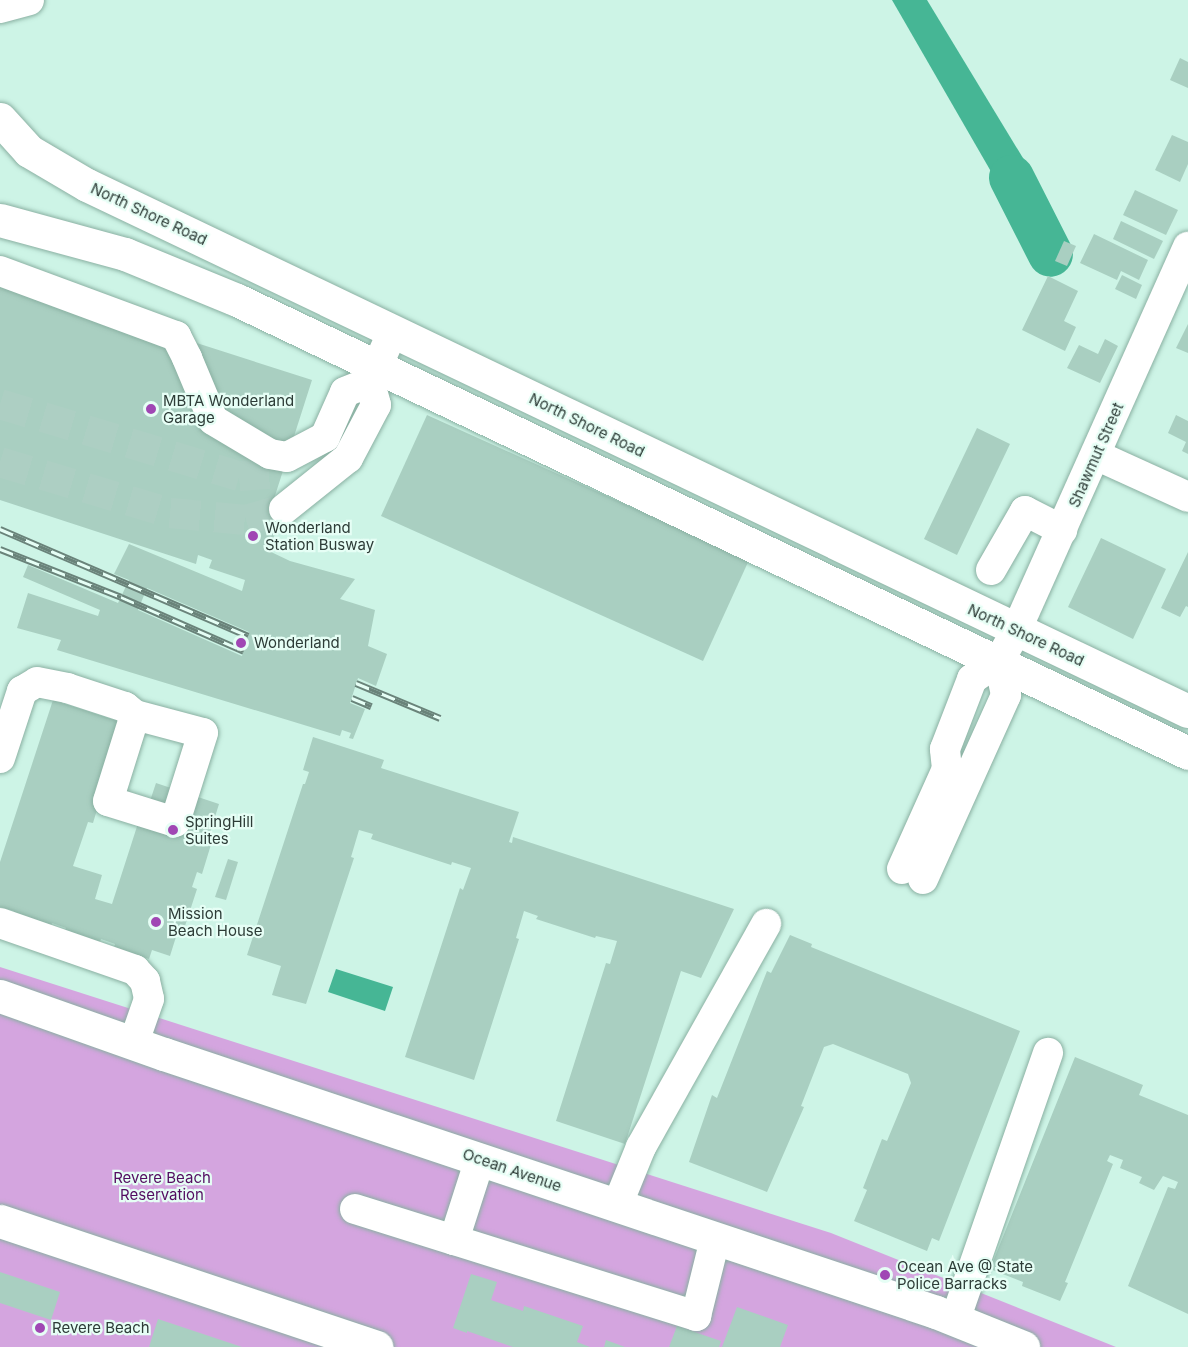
<!DOCTYPE html>
<style>
body{margin:0}
#map{position:relative;width:1188px;height:1347px;overflow:hidden;background:#cdf4e6;font-family:Inter,sans-serif}
div>[style]{position:absolute}
[style*='--x']{left:calc(var(--x)*1px);top:calc(var(--y)*1px);width:calc(var(--w)*1px);rotate:calc(var(--a)*1deg)}
.green>*{inset:0;background:#d4a5df}
.water>*{inset:0;background:#46b695}
.river>*{height:45px;margin:-22.5px;padding:0 22.5px;transform-origin:22.5px;border-radius:22.5px;background:#46b695}
.building>*{inset:0;background:#a9cfc1}
.minor-tunnel>*{height:30px;margin-top:-15px;transform-origin:0;background:repeating-linear-gradient(90deg,#adcfc3 0 30px,transparent 0 45px)}
.roads{filter:drop-shadow(0 0 2px #8ab0a2) drop-shadow(0 0 2px #8ab0a2)}
.minor>*{height:30px;margin:-15px;padding:0 15px;transform-origin:15px;border-radius:15px;background:#fff}
.major>*{height:33px;margin:-16.5px;padding:0 16.5px;transform-origin:16.5px;border-radius:16.5px;background:#fff}
.highway>*{height:33px;margin:-16.5px;padding:0 16.5px;transform-origin:16.5px;border-radius:16.5px;background:#fff}
.rail>*{height:7px;margin-top:-3.5px;transform-origin:0;background:repeating-linear-gradient(90deg,#e6fef5 0 14px,#6a837a 0 28px);box-sizing:border-box;border-block:2px solid #6a837a}
.dots>*{width:16px;height:16px;translate:-50% -50%;box-sizing:border-box;border:3px solid #e6fef5;border-radius:50%}
span{translate:-50% -50%;white-space:nowrap;text-align:center;line-height:1.15;-webkit-text-stroke:4.5px #e6fef5;paint-order:stroke}
.street-label{font-size:15px;color:#2d3c37}
.poi-label{font-size:15px;color:#2d3c37}
.left{translate:0 -50%;text-align:left}
.park-label{font-size:15px;color:#530d61}
</style>
<div id="map">
<div class="green">
<i style="clip-path:polygon(0 967px,831px 1233px,1116px 1347px,0 1347px)"></i>
</div>
<div class="water">
<i style="clip-path:polygon(892px 0,927px 0,1029px 168px,1054px 215px,1054px 228px,1045px 234px,1033px 230px,1008px 201px)"></i>
<i style="clip-path:polygon(336px 969px,393px 987px,385px 1011px,328px 992px)"></i>
</div>
<div class="river">
<i style="--x:1011;--y:177;--w:86;--a:63.1"></i>
</div>
<div class="building">
<i style="clip-path:polygon(1180px 58px,1188px 62px,1188px 88px,1170px 80px)"></i>
<i style="clip-path:polygon(1172px 135px,1188px 142px,1188px 164px,1180px 182px,1155px 170px)"></i>
<i style="clip-path:polygon(1135px 190px,1178px 210px,1166px 235px,1123px 215px)"></i>
<i style="clip-path:polygon(1121px 221px,1163px 241px,1154px 259px,1113px 239px)"></i>
<i style="clip-path:polygon(1094px 234px,1148px 260px,1139px 280px,1121px 271px,1117px 280px,1080px 263px)"></i>
<i style="clip-path:polygon(1064px 241px,1076px 246px,1067px 266px,1055px 261px)"></i>
<i style="clip-path:polygon(1122px 275px,1142px 285px,1136px 299px,1115px 289px)"></i>
<i style="clip-path:polygon(1048px 276px,1078px 291px,1064px 321px,1076px 327px,1065px 351px,1022px 330px)"></i>
<i style="clip-path:polygon(evenodd,0 280px,312px 380px,273px 502px,288px 497px,269px 551px,290px 561px,355px 579px,340px 599px,375px 610px,368px 646px,387px 654px,376px 686px,358px 678px,350px 703px,365px 709px,353px 739px,349px 738px,351px 733px,342px 730px,340px 736px,57px 650px,61px 640px,17px 628px,28px 593px,98px 616px,100px 610px,23px 577px,28px 565px,118px 603px,129px 580px,114px 574px,129px 544px,242px 591px,245px 580px,209px 568px,212px 560px,198px 555px,196px 564px,0 500px,0 280px,147px 588px,249px 632px,242px 656px,138px 610px,147px 588px)"></i>
<i style="clip-path:polygon(1188px 324px,1188px 353px,1176px 348px)"></i>
<i style="clip-path:polygon(1105px 339px,1118px 346px,1100px 383px,1067px 368px,1079px 345px,1098px 354px)"></i>
<i style="clip-path:polygon(427px 415px,749px 560px,703px 661px,381px 516px)"></i>
<i style="clip-path:polygon(1176px 415px,1188px 421px,1188px 454px,1182px 451px,1186px 442px,1168px 433px)"></i>
<i style="clip-path:polygon(977px 428px,1010px 444px,957px 555px,924px 539px)"></i>
<i style="clip-path:polygon(1101px 538px,1166px 569px,1133px 639px,1068px 607px)"></i>
<i style="clip-path:polygon(1188px 552px,1188px 607px,1186px 606px,1180px 617px,1161px 608px)"></i>
<i style="clip-path:polygon(53px 700px,121px 722px,114px 754px,93px 823px,88px 822px,73px 866px,102px 875px,95px 899px,112px 904px,141px 814px,145px 816px,156px 783px,219px 804px,209px 836px,213px 838px,202px 874px,197px 872px,192px 887px,197px 889px,185px 926px,180px 924px,170px 956px,152px 950px,149px 959px,114px 948px,115px 944px,101px 939px,99px 944px,64px 932px,66px 928px,52px 923px,50px 928px,12px 916px,14px 911px,0 907px,0 862px)"></i>
<i style="clip-path:polygon(313px 737px,384px 760px,381px 768px,519px 812px,509px 842px,512px 843px,513px 837px,734px 909px,701px 978px,681px 971px,625px 1144px,556px 1121px,606px 963px,610px 964px,617px 941px,596px 936px,595px 938px,536px 919px,538px 916px,524px 911px,516px 938px,519px 939px,474px 1080px,405px 1057px,460px 888px,463px 890px,471px 868px,452px 862px,451px 865px,371px 839px,373px 834px,359px 830px,351px 857px,354px 858px,306px 1004px,272px 995px,281px 966px,247px 955px,303px 784px,305px 784px,309px 772px,303px 770px)"></i>
<i style="clip-path:polygon(228px 859px,238px 862px,226px 900px,215px 897px)"></i>
<i style="clip-path:polygon(790px 935px,812px 944px,811px 947px,1020px 1031px,939px 1241px,932px 1238px,927px 1251px,854px 1221px,867px 1190px,863px 1188px,882px 1139px,887px 1141px,911px 1083px,908px 1074px,833px 1044px,824px 1047px,801px 1106px,804px 1107px,767px 1192px,689px 1162px,712px 1095px,717px 1098px,767px 971px,771px 973px)"></i>
<i style="clip-path:polygon(1075px 1057px,1143px 1085px,1139px 1095px,1188px 1115px,1188px 1314px,1128px 1286px,1168px 1187px,1175px 1189px,1178px 1182px,1163px 1176px,1154px 1190px,1139px 1183px,1142px 1177px,1120px 1168px,1123px 1160px,1110px 1155px,1107px 1161px,1113px 1164px,1065px 1282px,1068px 1283px,1060px 1301px,1022px 1286px,1023px 1282px,990px 1269px)"></i>
<i style="clip-path:polygon(0 1272px,60px 1292px,51px 1320px,0 1303px)"></i>
<i style="clip-path:polygon(471px 1274px,497px 1282px,491px 1300px,523px 1311px,524px 1306px,583px 1326px,577px 1342px,590px 1347px,513px 1347px,467px 1331px,467px 1333px,453px 1328px)"></i>
<i style="clip-path:polygon(737px 1307px,788px 1325px,780px 1347px,722px 1347px)"></i>
<i style="clip-path:polygon(158px 1319px,242px 1347px,149px 1347px)"></i>
<i style="clip-path:polygon(677px 1326px,721px 1341px,719px 1347px,669px 1347px)"></i>
<i style="clip-path:polygon(606px 1340px,625px 1347px,604px 1347px)"></i>
</div>
<div class="minor-tunnel">
<i style="--x:0;--y:404;--w:250;--a:16.8"></i>
<i style="--x:239;--y:476;--w:43;--a:-4"></i>
<i style="--x:0;--y:462;--w:177;--a:16.7"></i>
<i style="--x:170;--y:513;--w:76;--a:5.3"></i>
<i style="--x:246;--y:520;--w:40;--a:-16"></i>
</div>
<div class="roads">
<div class="minor">
<i style="--x:0;--y:8;--w:30;--a:-15"></i>
<i style="--x:0;--y:271;--w:188;--a:20.3"></i>
<i style="--x:176;--y:336;--w:25;--a:63"></i>
<i style="--x:187;--y:358;--w:67;--a:67.2"></i>
<i style="--x:213;--y:420;--w:66;--a:30.8"></i>
<i style="--x:270;--y:454;--w:17;--a:10"></i>
<i style="--x:287;--y:457;--w:43;--a:-27.8"></i>
<i style="--x:325;--y:437;--w:49;--a:-66"></i>
<i style="--x:345;--y:392;--w:27;--a:-22"></i>
<i style="--x:1096;--y:455;--w:101;--a:24.5"></i>
<i style="--x:284;--y:509;--w:82;--a:-38.6"></i>
<i style="--x:348;--y:458;--w:60;--a:-62.2"></i>
<i style="--x:376;--y:405;--w:24;--a:-105"></i>
<i style="--x:370;--y:382;--w:56;--a:-65.7"></i>
<i style="--x:991;--y:570;--w:68;--a:-60"></i>
<i style="--x:1025;--y:511;--w:42;--a:27.2"></i>
<i style="--x:0;--y:758;--w:71;--a:-71.8"></i>
<i style="--x:22;--y:691;--w:17;--a:-31"></i>
<i style="--x:37;--y:682;--w:31;--a:11"></i>
<i style="--x:67;--y:688;--w:61;--a:18.1"></i>
<i style="--x:125;--y:707;--w:13;--a:39"></i>
<i style="--x:135;--y:715;--w:70;--a:14.8"></i>
<i style="--x:203;--y:733;--w:93;--a:107.5"></i>
<i style="--x:175;--y:822;--w:70;--a:-162.6"></i>
<i style="--x:108;--y:801;--w:90;--a:-72.6"></i>
<i style="--x:902;--y:869;--w:110;--a:-65.8"></i>
<i style="--x:947;--y:769;--w:20;--a:-96"></i>
<i style="--x:945;--y:749;--w:75;--a:-68.9"></i>
<i style="--x:972;--y:679;--w:32;--a:-34"></i>
<i style="--x:999;--y:661;--w:34;--a:-60"></i>
<i style="--x:1016;--y:631;--w:421;--a:-65.9"></i>
<i style="--x:923;--y:879;--w:202;--a:-65.7"></i>
<i style="--x:1006;--y:695;--w:35;--a:-102"></i>
<i style="--x:0;--y:923;--w:143;--a:19.2"></i>
<i style="--x:135;--y:970;--w:15;--a:48"></i>
<i style="--x:145;--y:981;--w:18;--a:77"></i>
<i style="--x:149;--y:999;--w:46;--a:109.2"></i>
<i style="--x:617;--y:1206;--w:64;--a:-67.9"></i>
<i style="--x:641;--y:1147;--w:256;--a:-60.7"></i>
<i style="--x:355;--y:1209;--w:104;--a:17.4"></i>
<i style="--x:454;--y:1240;--w:85;--a:-72.2"></i>
<i style="--x:454;--y:1240;--w:254;--a:17.4"></i>
<i style="--x:696;--y:1316;--w:79;--a:-76.1"></i>
<i style="--x:955;--y:1320;--w:283;--a:-70.8"></i>
</div>
<div class="major">
<i style="--x:0;--y:996;--w:174;--a:19.5"></i>
<i style="--x:164;--y:1054;--w:814;--a:18.48"></i>
<i style="--x:936;--y:1312;--w:94;--a:21.9"></i>
<i style="--x:0;--y:1221;--w:397;--a:18.5"></i>
</div>
<div class="highway">
<i style="--x:0;--y:119;--w:43;--a:47.8"></i>
<i style="--x:29;--y:151;--w:67;--a:30.4"></i>
<i style="--x:87;--y:185;--w:1220;--a:25.54"></i>
<i style="--x:0;--y:220;--w:130;--a:15.2"></i>
<i style="--x:125;--y:254;--w:121;--a:22.3"></i>
<i style="--x:237;--y:300;--w:1053;--a:25.47"></i>
</div>
</div>
<div class="rail">
<i style="--x:0;--y:529;--w:270;--a:23.3"></i>
<i style="--x:0;--y:549;--w:130;--a:21.6"></i>
<i style="--x:121;--y:597;--w:134;--a:23.7"></i>
<i style="--x:356;--y:683;--w:91;--a:22.6"></i>
<i style="--x:352;--y:698;--w:21;--a:23"></i>
</div>
<div class="dots">
<i style="left:151px;top:409px;background:#a047b4"></i>
<i style="left:253px;top:536px;background:#a047b4"></i>
<i style="left:241px;top:643px;background:#a047b4"></i>
<i style="left:173px;top:830px;background:#a047b4"></i>
<i style="left:156px;top:922px;background:#a047b4"></i>
<i style="left:885px;top:1275px;background:#a047b4"></i>
<i style="left:40px;top:1328px;background:#a047b4"></i>
</div>
<div class="street-label">
<span style="left:149px;top:214px;rotate:25deg">North Shore Road</span>
<span style="left:587px;top:425px;rotate:26deg">North Shore Road</span>
<span style="left:1096px;top:455px;rotate:-66deg">Shawmut Street</span>
<span style="left:1026px;top:635px;rotate:25deg">North Shore Road</span>
<span style="left:512px;top:1170px;rotate:19deg">Ocean Avenue</span>
</div>
<div class="poi-label">
<span class="left" style="left:163px;top:409px">MBTA Wonderland<br>Garage</span>
<span class="left" style="left:265px;top:536px">Wonderland<br>Station Busway</span>
<span class="left" style="left:254px;top:643px">Wonderland</span>
<span class="left" style="left:185px;top:830px">SpringHill<br>Suites</span>
<span class="left" style="left:168px;top:922px">Mission<br>Beach House</span>
<span class="left" style="left:897px;top:1275px">Ocean Ave @ State<br>Police Barracks</span>
<span class="left" style="left:52px;top:1328px">Revere Beach</span>
</div>
<div class="park-label">
<span style="left:162px;top:1186px">Revere Beach<br>Reservation</span>
</div>
</div>
